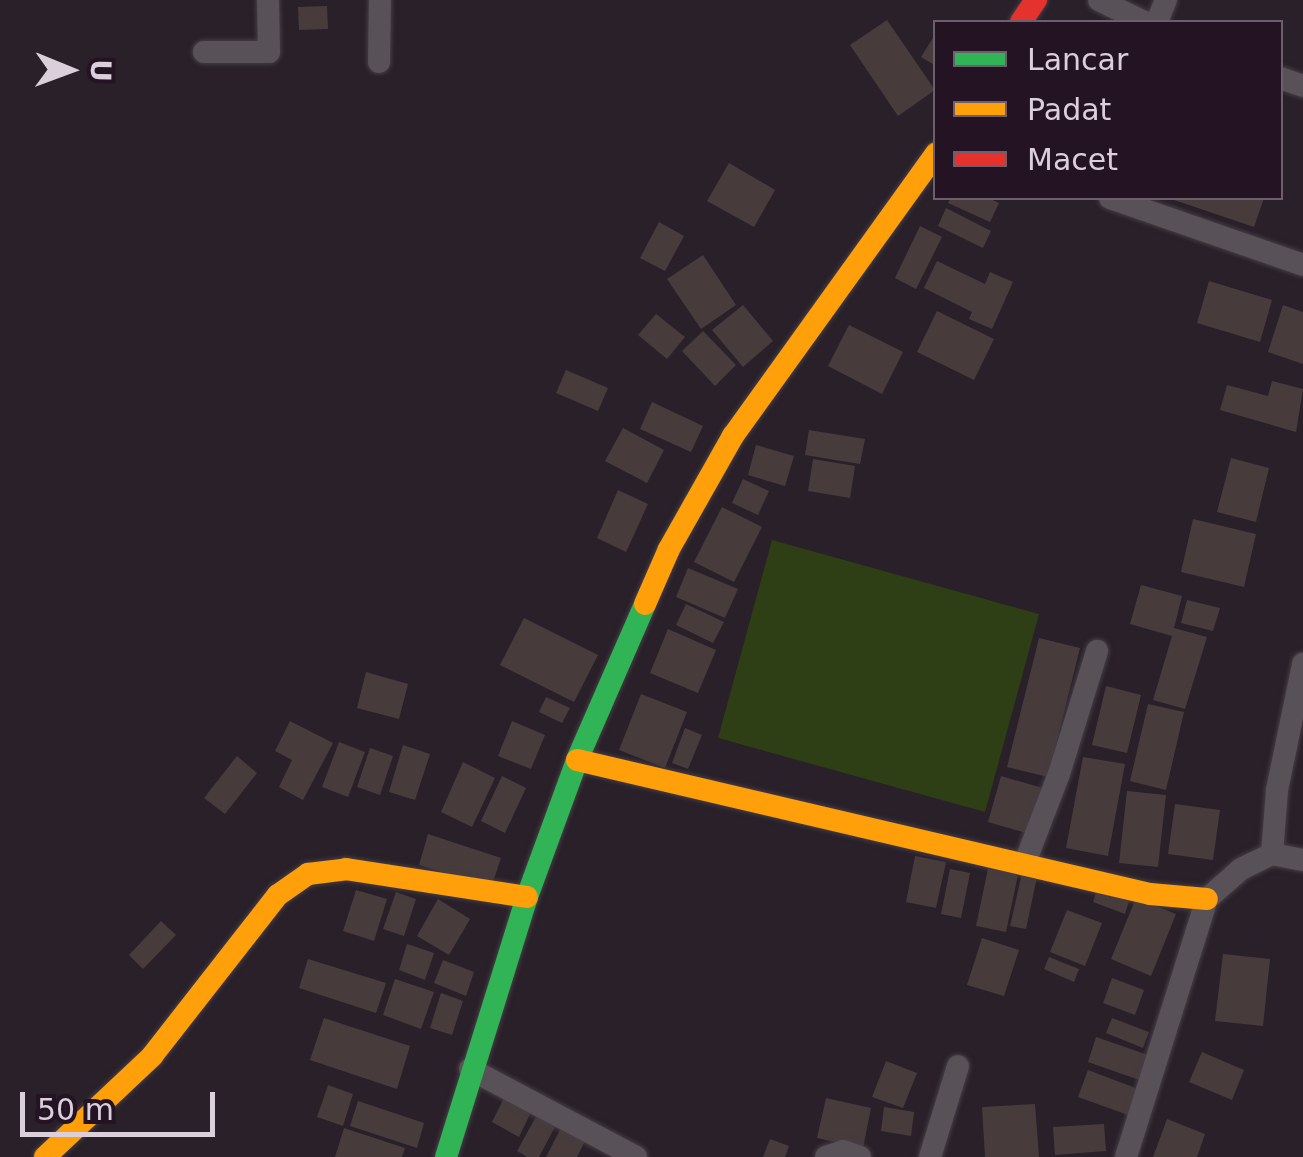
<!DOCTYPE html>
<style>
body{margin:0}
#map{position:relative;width:1303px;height:1157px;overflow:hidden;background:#292029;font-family:"DejaVu Sans",sans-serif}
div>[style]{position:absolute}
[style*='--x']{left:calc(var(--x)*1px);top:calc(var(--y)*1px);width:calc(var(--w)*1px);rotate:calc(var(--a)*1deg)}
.green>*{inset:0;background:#2e3e15}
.building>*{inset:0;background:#473c3b}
.roads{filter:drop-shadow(0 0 2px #453d45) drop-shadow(0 0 2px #453d45)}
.street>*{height:22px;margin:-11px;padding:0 11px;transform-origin:11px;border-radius:11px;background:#595158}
.fast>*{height:22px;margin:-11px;padding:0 11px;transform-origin:11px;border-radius:11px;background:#30b455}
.slow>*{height:22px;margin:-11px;padding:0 11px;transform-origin:11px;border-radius:11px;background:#ff9f0a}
.jam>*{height:22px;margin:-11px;padding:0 11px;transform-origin:11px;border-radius:11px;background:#e5322d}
span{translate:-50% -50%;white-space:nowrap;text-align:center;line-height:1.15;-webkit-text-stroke:8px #231323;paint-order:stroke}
.legend{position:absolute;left:933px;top:20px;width:350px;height:180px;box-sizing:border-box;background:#231323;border:2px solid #6c5e6c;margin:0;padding:12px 18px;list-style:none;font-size:30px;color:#dacfda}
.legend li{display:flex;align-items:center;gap:20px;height:50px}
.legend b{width:50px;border:2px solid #6c5e6c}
.north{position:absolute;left:20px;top:20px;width:100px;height:100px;-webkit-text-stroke:8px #231323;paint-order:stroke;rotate:91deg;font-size:28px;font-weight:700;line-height:40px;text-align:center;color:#dacfda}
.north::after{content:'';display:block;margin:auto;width:35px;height:45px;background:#dacfda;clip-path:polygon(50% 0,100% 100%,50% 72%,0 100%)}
.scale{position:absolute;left:20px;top:1092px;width:195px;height:45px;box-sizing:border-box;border:5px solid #dacfda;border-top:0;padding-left:12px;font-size:30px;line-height:35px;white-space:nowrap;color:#dacfda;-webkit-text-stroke:8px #231323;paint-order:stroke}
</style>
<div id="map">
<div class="green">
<i style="clip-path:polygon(772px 540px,1039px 614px,985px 812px,718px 738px)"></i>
</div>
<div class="building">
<i style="clip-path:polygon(327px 6px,328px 29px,299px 30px,298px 7px)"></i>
<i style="clip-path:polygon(887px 20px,935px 90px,898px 116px,850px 45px)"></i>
<i style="clip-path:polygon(936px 33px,936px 66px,921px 57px)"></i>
<i style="clip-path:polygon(729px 163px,775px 190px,754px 227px,707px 201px)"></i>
<i style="clip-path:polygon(951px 198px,988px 198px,999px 203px,990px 222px,948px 203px)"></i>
<i style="clip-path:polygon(1168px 198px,1264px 198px,1254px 227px)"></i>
<i style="clip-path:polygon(946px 208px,991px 231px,983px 248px,938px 226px)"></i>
<i style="clip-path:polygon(659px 222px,684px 236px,665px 271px,640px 258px)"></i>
<i style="clip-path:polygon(920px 226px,942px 237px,916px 289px,895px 278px)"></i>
<i style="clip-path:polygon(703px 255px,736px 305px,701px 329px,667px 279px)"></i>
<i style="clip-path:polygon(937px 261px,985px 284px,990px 272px,1013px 282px,992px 329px,969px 319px,972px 312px,924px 288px)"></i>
<i style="clip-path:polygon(1209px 281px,1272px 300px,1260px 342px,1197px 323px)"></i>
<i style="clip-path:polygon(743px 305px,773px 341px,743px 367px,712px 330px)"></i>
<i style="clip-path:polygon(1283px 305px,1303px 312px,1303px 364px,1268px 352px)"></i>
<i style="clip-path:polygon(937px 311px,994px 339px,974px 380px,917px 352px)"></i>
<i style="clip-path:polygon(656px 314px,685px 337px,667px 359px,638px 335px)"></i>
<i style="clip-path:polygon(849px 325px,903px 352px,882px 394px,828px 366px)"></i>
<i style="clip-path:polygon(703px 331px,736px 365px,715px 386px,682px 351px)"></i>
<i style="clip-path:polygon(566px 370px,608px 388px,598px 411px,556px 393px)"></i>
<i style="clip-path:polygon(1272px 381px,1303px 389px,1296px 432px,1220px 410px,1227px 385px,1268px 396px)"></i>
<i style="clip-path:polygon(652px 402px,703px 426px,691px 452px,640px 429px)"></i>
<i style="clip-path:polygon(623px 428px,664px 450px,647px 483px,605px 461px)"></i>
<i style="clip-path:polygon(809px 430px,865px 439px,860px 464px,805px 455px)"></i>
<i style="clip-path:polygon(756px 445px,794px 456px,785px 486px,748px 475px)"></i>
<i style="clip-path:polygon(1231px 458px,1269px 468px,1256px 522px,1217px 512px)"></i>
<i style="clip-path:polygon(813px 459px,855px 466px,850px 498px,808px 491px)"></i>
<i style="clip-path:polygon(743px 479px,769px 491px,758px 515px,732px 503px)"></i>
<i style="clip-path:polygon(618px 490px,648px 504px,626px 552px,597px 538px)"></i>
<i style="clip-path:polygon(722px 507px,762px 527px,734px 582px,694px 562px)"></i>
<i style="clip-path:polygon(1193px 519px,1256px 534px,1244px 587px,1181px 572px)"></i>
<i style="clip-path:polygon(688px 568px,738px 589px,725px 618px,676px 597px)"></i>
<i style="clip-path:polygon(1141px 585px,1182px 596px,1174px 628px,1207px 637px,1185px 709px,1153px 700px,1172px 636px,1130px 624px)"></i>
<i style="clip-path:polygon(1187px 600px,1220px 608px,1213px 631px,1181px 623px)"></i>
<i style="clip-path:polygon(686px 604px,724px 622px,713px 643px,676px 625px)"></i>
<i style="clip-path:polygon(524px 618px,598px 655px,574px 702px,500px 665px)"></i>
<i style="clip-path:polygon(668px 629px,716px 650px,698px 693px,650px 673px)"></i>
<i style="clip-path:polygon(1039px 638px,1080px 648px,1048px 777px,1007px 767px)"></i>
<i style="clip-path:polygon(366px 672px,408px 684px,399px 719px,357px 708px)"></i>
<i style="clip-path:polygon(1106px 686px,1141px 695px,1127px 753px,1092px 745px)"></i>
<i style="clip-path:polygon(641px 694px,687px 712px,665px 768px,619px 750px)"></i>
<i style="clip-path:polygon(546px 697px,570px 708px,562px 723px,539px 712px)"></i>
<i style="clip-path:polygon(1148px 704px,1184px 712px,1166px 790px,1130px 781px)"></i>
<i style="clip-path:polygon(290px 721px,333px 743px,303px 800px,279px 787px,292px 760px,275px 751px)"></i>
<i style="clip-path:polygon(512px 721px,545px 735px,531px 769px,498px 756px)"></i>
<i style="clip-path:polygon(685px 728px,702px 735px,688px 769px,672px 763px)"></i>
<i style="clip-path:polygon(339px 742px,365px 752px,348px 797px,322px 787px)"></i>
<i style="clip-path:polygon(403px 745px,430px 754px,415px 800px,389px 792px)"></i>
<i style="clip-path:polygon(370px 748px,393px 756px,380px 795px,357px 787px)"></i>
<i style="clip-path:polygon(237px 756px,257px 773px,225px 814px,204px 798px)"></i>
<i style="clip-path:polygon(1083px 757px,1125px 764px,1108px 856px,1066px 848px)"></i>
<i style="clip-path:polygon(463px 762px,495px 778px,472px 827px,441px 812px)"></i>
<i style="clip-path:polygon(502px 776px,526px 788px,505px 833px,481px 821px)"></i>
<i style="clip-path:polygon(1001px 776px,1046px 789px,1033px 835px,988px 822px)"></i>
<i style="clip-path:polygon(1127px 791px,1166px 795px,1158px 867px,1119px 863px)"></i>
<i style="clip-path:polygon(1175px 804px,1220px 810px,1213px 860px,1168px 854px)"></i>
<i style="clip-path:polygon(428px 834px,501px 858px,491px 888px,419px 865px)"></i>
<i style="clip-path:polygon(915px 856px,946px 862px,936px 908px,906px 902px)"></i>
<i style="clip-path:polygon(990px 859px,1020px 865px,1006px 932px,976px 926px)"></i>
<i style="clip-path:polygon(950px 869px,970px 873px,961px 918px,941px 914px)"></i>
<i style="clip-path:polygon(1022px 873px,1037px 877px,1026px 929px,1010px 926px)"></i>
<i style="clip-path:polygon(1099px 883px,1131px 895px,1125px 914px,1093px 902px)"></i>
<i style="clip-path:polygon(356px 890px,387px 899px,374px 941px,343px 931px)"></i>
<i style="clip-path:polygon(396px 892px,416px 899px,404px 936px,383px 929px)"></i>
<i style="clip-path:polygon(1136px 898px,1176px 914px,1151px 976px,1111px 959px)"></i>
<i style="clip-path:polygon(438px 899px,470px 919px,449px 955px,417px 936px)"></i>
<i style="clip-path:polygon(1067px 910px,1102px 923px,1085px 966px,1050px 952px)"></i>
<i style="clip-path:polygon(161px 921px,176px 935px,143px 969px,129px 955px)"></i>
<i style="clip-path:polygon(982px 938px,1019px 950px,1004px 996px,967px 985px)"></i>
<i style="clip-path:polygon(407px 944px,434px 953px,425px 980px,399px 970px)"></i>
<i style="clip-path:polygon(1223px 954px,1270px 959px,1263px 1026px,1215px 1021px)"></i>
<i style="clip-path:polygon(1049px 957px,1079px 969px,1074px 982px,1044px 969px)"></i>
<i style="clip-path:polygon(308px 959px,386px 983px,376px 1013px,299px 988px)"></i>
<i style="clip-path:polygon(443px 960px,474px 972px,466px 996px,434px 983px)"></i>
<i style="clip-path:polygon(1112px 978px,1144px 990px,1135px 1015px,1103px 1003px)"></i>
<i style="clip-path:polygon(395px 979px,434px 992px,421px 1029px,383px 1015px)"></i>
<i style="clip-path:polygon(441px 993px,463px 1001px,452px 1035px,430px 1028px)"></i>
<i style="clip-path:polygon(324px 1018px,410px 1046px,397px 1089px,310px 1060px)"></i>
<i style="clip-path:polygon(1112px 1018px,1149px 1032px,1143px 1048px,1106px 1033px)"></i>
<i style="clip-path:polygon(1096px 1037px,1151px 1056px,1142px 1081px,1088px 1062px)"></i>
<i style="clip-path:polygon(1202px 1052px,1244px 1070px,1232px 1100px,1189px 1082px)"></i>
<i style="clip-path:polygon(886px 1061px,917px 1073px,903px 1108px,872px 1097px)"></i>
<i style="clip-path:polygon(1088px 1070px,1138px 1089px,1128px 1115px,1078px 1097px)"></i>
<i style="clip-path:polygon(328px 1085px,353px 1094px,343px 1126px,317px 1117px)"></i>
<i style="clip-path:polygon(506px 1094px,533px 1108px,519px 1137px,492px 1122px)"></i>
<i style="clip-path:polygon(826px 1098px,871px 1108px,863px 1148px,817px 1138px)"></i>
<i style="clip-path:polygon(358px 1101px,424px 1123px,417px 1148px,350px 1126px)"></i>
<i style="clip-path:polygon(1035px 1104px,1039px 1157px,985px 1157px,982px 1107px)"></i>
<i style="clip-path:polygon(884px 1107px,914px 1112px,911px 1136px,881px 1131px)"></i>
<i style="clip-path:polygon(538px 1113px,557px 1123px,539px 1157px,527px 1157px,517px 1151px)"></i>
<i style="clip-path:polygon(1167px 1119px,1205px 1134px,1197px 1157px,1153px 1157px)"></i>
<i style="clip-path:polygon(1104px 1124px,1106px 1151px,1055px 1155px,1053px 1127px)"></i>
<i style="clip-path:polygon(344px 1128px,405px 1148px,402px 1157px,335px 1157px)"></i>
<i style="clip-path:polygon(561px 1128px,585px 1141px,577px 1157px,546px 1157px)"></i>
<i style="clip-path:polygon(770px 1139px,789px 1146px,785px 1157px,763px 1157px)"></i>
</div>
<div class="roads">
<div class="street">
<i style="--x:1099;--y:0;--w:50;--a:26.1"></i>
<i style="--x:1157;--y:22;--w:24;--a:-68"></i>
<i style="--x:204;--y:52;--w:65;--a:0"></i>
<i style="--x:269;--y:52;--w:52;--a:-91.1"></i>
<i style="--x:379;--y:62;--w:62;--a:-89.1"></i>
<i style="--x:1280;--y:78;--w:24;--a:19"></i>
<i style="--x:1110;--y:198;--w:204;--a:19.1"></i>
<i style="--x:1272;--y:854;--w:32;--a:11"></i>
<i style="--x:1024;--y:865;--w:97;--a:-69"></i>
<i style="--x:1059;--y:774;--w:129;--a:-72.8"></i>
<i style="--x:470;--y:1069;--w:188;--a:27.9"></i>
<i style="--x:826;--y:1157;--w:18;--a:-19"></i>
<i style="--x:843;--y:1151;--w:18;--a:19"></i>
<i style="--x:930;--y:1157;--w:95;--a:-72.9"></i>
<i style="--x:1126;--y:1157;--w:270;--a:-72.6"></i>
<i style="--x:1207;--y:899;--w:45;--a:-41.4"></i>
<i style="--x:1241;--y:869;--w:34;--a:-26"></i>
<i style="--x:1272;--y:854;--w:64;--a:-85.5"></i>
<i style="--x:1277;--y:790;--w:129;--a:-78.3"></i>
</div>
<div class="fast">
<i style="--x:446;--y:1157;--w:272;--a:-72.7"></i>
<i style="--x:527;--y:897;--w:146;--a:-69.9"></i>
<i style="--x:577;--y:760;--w:170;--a:-66.4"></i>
</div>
<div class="slow">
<i style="--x:645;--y:604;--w:60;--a:-66.4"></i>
<i style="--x:669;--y:549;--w:130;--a:-60.5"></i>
<i style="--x:733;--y:436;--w:348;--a:-54.3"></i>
<i style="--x:577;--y:760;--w:588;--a:13.16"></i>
<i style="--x:1150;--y:894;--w:57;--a:5"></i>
<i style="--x:45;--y:1157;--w:147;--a:-43.3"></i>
<i style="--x:152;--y:1056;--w:204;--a:-52"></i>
<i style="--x:278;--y:895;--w:37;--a:-35"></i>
<i style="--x:308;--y:874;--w:38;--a:-7"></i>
<i style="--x:346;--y:869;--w:183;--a:8.8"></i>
</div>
<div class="jam">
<i style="--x:1021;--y:22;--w:27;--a:-56"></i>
</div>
</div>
<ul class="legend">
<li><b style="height:12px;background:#30b455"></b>Lancar</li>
<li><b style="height:12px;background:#ff9f0a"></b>Padat</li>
<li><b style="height:12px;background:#e5322d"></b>Macet</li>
</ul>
<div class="north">U</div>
<div class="scale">50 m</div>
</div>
